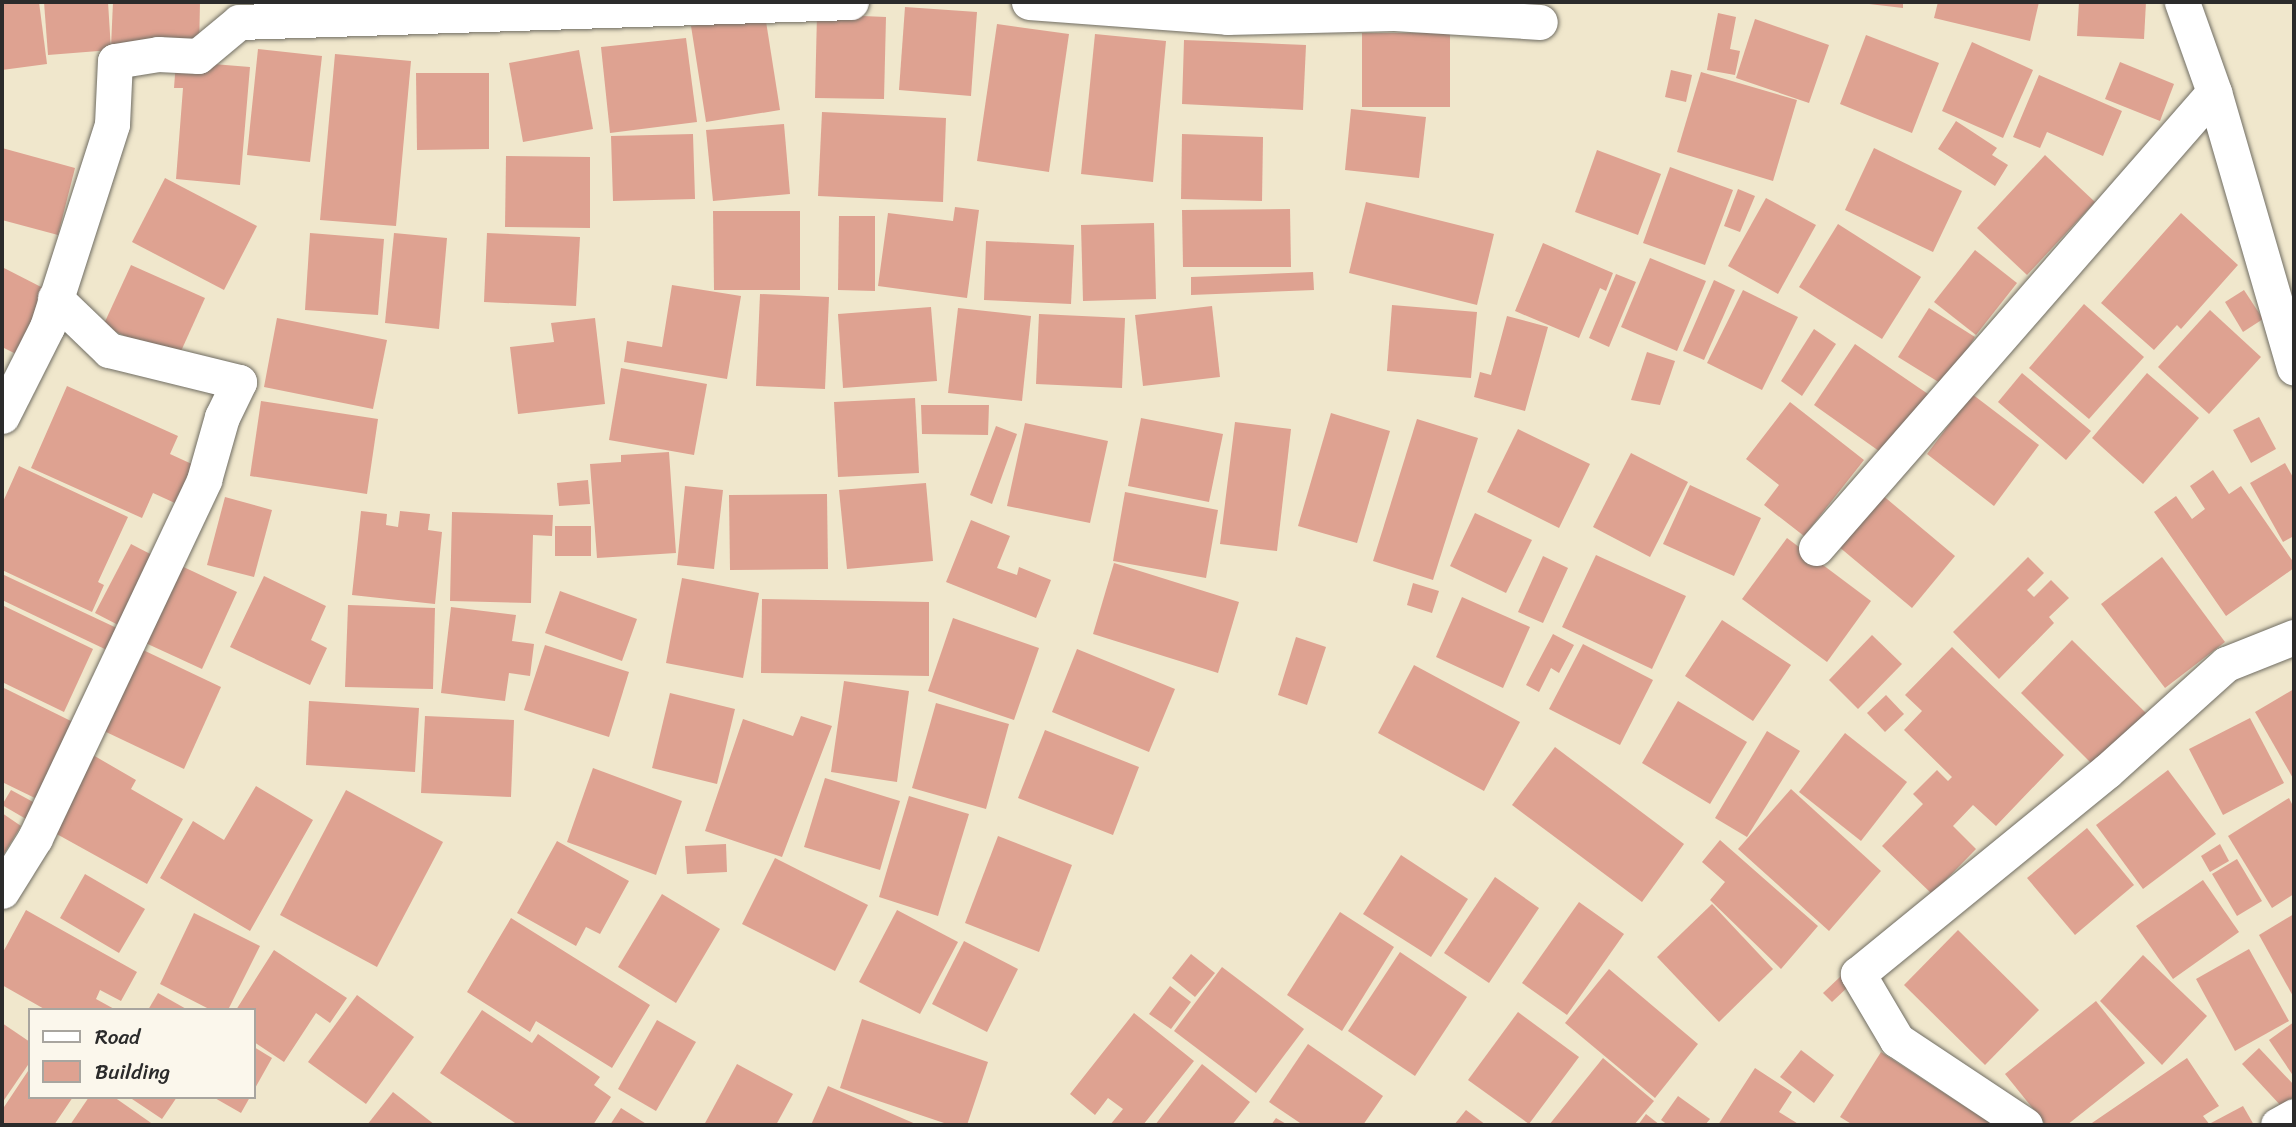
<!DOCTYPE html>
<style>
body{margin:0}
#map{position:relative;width:2296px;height:1127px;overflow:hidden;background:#f0e7cc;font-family:Sriracha,sans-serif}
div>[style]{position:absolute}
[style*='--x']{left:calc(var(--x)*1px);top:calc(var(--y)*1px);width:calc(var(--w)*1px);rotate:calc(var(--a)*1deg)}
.building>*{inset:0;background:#dea291}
.roads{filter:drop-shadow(0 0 2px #706d63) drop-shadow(0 0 2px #706d63)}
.minor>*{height:35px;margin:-17.5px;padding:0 17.5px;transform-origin:17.5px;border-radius:17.5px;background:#fff}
span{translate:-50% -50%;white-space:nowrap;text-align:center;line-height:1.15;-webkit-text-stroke:5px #fbf7ec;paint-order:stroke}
.frame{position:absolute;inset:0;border:4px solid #2b2b2b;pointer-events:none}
.legend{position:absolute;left:28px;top:1008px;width:228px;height:91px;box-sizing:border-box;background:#fbf7ec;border:2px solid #a8a59f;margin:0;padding:9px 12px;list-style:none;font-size:21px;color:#2b2b2b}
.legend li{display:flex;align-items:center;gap:14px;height:35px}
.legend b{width:35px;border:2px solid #a8a59f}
</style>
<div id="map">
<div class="building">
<i style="clip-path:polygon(2px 2px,39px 2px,47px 64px,2px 70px)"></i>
<i style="clip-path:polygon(44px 2px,108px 2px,111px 50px,48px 55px)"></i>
<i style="clip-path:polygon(113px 2px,200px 2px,199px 51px,111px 47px)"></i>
<i style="clip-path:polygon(1852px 2px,1903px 2px,1903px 8px)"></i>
<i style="clip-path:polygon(1938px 2px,2039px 2px,2030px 41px,1934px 18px)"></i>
<i style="clip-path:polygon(2079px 2px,2146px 2px,2144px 39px,2077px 36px)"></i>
<i style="clip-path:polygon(905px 7px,977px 12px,971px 96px,899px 90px)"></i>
<i style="clip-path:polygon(1718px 13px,1736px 17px,1730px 49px,1740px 51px,1735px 75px,1707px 70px)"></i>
<i style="clip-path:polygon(817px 14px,886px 17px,884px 99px,815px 98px)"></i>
<i style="clip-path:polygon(765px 15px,780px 110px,706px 122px,691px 26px)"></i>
<i style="clip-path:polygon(1755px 19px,1829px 45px,1809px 103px,1736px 78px)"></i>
<i style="clip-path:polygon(997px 24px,1069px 34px,1049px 172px,977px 161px)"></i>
<i style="clip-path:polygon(1362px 33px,1450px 33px,1450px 107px,1362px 107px)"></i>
<i style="clip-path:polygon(1095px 34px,1166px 41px,1153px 182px,1081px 174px)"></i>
<i style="clip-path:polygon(1866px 35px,1939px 63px,1912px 133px,1840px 104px)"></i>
<i style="clip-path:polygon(686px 38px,697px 122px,610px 133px,601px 47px)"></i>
<i style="clip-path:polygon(1184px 40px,1306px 45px,1303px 110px,1182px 104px)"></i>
<i style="clip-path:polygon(1972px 42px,2033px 70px,2003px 138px,1942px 111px)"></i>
<i style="clip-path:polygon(258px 49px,322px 56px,310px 162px,247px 155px)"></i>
<i style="clip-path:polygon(579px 50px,593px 129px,523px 142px,509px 63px)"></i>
<i style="clip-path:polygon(335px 54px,411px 61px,396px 226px,320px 220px)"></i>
<i style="clip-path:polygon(176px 61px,250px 67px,240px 185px,176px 179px,183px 88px,174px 88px)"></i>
<i style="clip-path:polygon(2120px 62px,2174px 84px,2160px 121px,2105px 99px)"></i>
<i style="clip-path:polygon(1671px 70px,1692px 75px,1686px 102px,1665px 97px)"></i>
<i style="clip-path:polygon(1701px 72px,1797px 100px,1773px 181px,1677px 152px)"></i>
<i style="clip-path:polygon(416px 73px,489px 73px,489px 149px,417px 150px)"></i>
<i style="clip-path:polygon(2039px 75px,2122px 111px,2103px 156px,2047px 132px,2040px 148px,2013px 137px)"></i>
<i style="clip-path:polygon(1351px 109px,1426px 117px,1419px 178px,1345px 170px)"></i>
<i style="clip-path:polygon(822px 112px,946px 118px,943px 202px,818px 196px)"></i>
<i style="clip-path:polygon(1956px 121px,1997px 148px,1992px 155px,2008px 165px,1995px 186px,1938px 149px)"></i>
<i style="clip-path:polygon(784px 124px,790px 194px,713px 201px,706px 130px)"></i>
<i style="clip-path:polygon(693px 134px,695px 199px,613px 201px,611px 136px)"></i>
<i style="clip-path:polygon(1182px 134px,1263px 137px,1262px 201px,1181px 199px)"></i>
<i style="clip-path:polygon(2px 148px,75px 168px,58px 235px,2px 220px)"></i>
<i style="clip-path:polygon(1874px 148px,1962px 191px,1933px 252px,1845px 210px)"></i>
<i style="clip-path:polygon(1597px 150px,1661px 174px,1638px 235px,1575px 212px)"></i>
<i style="clip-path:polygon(2045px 155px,2095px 202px,2027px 275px,1977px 228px)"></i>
<i style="clip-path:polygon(506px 156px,590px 157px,590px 228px,505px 227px)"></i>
<i style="clip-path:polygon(1670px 167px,1733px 190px,1705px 265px,1643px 243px)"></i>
<i style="clip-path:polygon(165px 178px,257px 226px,224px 290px,132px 242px)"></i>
<i style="clip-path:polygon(1738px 189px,1755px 196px,1740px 232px,1724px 226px)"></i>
<i style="clip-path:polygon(1766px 198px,1816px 225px,1778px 294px,1728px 266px)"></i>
<i style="clip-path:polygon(1366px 202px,1494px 234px,1477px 305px,1349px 273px)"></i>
<i style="clip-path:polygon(955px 207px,979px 210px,967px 298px,878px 286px,888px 213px,953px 221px)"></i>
<i style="clip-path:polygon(1290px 209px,1291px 267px,1183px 267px,1182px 210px)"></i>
<i style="clip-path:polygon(713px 211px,800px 211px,800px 290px,714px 290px)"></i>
<i style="clip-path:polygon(2181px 213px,2238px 265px,2181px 329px,2177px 325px,2154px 350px,2101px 303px)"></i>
<i style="clip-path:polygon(839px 216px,875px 216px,875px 291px,838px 290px)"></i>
<i style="clip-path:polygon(1154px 223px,1156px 299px,1083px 301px,1081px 225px)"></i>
<i style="clip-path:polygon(1838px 224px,1921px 277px,1882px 339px,1799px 287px)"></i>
<i style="clip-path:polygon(310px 233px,384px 239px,378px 315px,305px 310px)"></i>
<i style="clip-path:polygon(394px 233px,447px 238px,439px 329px,385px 323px)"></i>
<i style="clip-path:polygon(487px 233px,580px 237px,576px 306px,484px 302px)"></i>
<i style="clip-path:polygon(986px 241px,1074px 245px,1071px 304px,984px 300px)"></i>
<i style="clip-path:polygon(1543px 243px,1613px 273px,1606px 291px,1600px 288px,1579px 338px,1515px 311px)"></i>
<i style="clip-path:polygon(1975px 250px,2017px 283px,1976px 335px,1934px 302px)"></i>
<i style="clip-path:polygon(1650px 258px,1706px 281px,1677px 351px,1621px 327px)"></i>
<i style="clip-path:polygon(131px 265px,205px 298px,177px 360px,103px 326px)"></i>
<i style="clip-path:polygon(2px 267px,47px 290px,16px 354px,2px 347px)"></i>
<i style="clip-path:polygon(1313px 272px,1314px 290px,1191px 295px,1191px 277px)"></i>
<i style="clip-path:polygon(1616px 274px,1636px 282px,1609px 347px,1589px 338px)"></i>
<i style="clip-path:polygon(1714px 280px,1735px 290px,1704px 360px,1683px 351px)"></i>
<i style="clip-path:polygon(672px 285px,741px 296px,727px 379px,624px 362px,627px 341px,662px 347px)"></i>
<i style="clip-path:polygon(1743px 290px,1798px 317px,1762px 390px,1707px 363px)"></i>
<i style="clip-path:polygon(2244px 290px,2263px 319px,2243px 332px,2225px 302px)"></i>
<i style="clip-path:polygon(760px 294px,829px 297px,825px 389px,756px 386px)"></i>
<i style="clip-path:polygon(2084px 304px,2144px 357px,2089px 419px,2029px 368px)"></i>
<i style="clip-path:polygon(1392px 305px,1477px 312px,1471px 378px,1387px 371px)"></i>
<i style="clip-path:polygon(1212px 306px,1220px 377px,1143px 386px,1135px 315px)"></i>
<i style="clip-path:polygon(931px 307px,937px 381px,843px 388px,838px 314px)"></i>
<i style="clip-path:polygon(958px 308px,1031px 316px,1022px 401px,948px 393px)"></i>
<i style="clip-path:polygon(1929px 308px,1975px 337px,1945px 386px,1898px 357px)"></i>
<i style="clip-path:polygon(2210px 310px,2261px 357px,2209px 414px,2158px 367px)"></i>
<i style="clip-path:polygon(1039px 314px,1125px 318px,1122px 388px,1036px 384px)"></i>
<i style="clip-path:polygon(1507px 316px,1548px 327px,1525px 411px,1474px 397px,1480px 372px,1491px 375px)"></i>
<i style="clip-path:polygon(277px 318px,387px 340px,373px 409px,264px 387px)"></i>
<i style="clip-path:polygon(595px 318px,605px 404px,518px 414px,510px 347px,554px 342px,551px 323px)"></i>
<i style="clip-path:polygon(1814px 329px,1836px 344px,1802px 396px,1781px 381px)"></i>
<i style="clip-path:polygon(1855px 344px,1928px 394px,1886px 456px,1814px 405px)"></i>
<i style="clip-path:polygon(1647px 352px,1675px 361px,1660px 405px,1631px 400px)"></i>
<i style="clip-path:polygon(621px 368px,707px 384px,694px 455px,609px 440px)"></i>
<i style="clip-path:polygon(2022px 373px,2091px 431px,2066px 460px,1998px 402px)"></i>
<i style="clip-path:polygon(2147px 373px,2199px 418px,2143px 484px,2092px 438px)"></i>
<i style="clip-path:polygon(67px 386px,178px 436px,170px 454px,194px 465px,177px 504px,153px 493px,142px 518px,31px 468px)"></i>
<i style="clip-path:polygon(1972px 394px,2039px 445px,1994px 506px,1927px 454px)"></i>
<i style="clip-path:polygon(915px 398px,919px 473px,838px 477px,834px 402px)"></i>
<i style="clip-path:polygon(261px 401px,378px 419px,367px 494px,250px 476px)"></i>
<i style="clip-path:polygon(1790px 402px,1864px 460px,1804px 536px,1764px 505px,1779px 485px,1746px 459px)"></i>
<i style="clip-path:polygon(921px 405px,989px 405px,988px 435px,922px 434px)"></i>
<i style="clip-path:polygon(1331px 413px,1390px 431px,1357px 543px,1298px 526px)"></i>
<i style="clip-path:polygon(2259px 417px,2276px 449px,2251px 463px,2233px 430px)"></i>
<i style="clip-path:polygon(1141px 418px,1223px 434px,1209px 502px,1128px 486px)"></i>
<i style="clip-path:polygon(1417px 419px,1478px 438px,1433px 580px,1373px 561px)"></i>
<i style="clip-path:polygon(1235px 422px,1291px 429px,1277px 551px,1220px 544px)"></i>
<i style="clip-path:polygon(1025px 423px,1108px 441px,1090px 523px,1007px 506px)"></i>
<i style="clip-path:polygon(996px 426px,1017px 434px,992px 504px,970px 495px)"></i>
<i style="clip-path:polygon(1518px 429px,1590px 464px,1559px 528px,1487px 492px)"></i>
<i style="clip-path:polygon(669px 452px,676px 553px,597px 558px,590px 464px,621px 462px,621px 455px)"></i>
<i style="clip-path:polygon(1631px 453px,1688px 482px,1650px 557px,1593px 527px)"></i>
<i style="clip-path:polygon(2285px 463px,2294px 479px,2294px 536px,2283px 542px,2250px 483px)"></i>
<i style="clip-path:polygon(19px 466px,128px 517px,98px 582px,104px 585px,92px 612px,2px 570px,2px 504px)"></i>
<i style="clip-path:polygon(2213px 470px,2229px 494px,2241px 486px,2294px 563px,2294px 568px,2226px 616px,2154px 512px,2176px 496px,2192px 519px,2205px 509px,2190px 486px)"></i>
<i style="clip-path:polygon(588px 480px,590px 504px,559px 506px,557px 483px)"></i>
<i style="clip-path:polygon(926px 483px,933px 561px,847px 569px,839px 490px)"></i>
<i style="clip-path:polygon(1690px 485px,1761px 518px,1734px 576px,1663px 544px)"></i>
<i style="clip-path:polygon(685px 486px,723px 490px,714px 569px,677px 565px)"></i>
<i style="clip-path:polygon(1125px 492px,1218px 510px,1206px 578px,1113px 561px)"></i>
<i style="clip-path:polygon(827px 494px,828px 569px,730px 570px,729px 495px)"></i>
<i style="clip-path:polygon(1881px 494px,1955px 556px,1912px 608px,1838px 546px)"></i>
<i style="clip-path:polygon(225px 497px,272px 510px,254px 577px,207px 565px)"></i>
<i style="clip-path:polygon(361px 511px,387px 514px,386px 525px,398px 527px,400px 511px,430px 514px,428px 530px,442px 532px,435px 604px,352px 595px)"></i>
<i style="clip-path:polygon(452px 512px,553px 515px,552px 536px,533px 535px,531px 603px,450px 601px)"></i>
<i style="clip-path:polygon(1475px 513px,1532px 540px,1506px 593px,1450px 566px)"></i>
<i style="clip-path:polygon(971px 520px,1010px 536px,997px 568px,1017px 575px,1019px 567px,1051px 580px,1036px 618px,946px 582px)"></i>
<i style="clip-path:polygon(555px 526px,591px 526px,591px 556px,555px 556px)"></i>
<i style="clip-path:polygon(1787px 538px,1871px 601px,1827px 662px,1742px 599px)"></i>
<i style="clip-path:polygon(131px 544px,158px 558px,122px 627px,95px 613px)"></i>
<i style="clip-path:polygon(1596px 555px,1686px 596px,1652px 669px,1562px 627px)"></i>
<i style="clip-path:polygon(1543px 556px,1568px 568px,1543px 623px,1518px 612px)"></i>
<i style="clip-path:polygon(2028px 557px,2044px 573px,2027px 590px,2034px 597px,2051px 580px,2069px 598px,2049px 617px,2054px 623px,1999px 679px,1953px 632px)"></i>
<i style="clip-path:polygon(2162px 557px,2225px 642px,2165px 688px,2101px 604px)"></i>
<i style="clip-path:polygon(175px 563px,237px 592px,202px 669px,139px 640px)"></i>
<i style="clip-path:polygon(1114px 563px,1239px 602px,1218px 673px,1093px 634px)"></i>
<i style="clip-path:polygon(2px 574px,121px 630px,111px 652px,2px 600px)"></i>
<i style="clip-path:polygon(264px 576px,326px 606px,311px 640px,327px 648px,310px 685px,230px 647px)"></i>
<i style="clip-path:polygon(682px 578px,759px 593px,743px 678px,666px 663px)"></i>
<i style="clip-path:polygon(1413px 583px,1439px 591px,1432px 613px,1407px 605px)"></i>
<i style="clip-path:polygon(560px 591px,637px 619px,622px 661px,545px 633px)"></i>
<i style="clip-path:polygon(1462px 597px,1530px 627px,1503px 688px,1436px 657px)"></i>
<i style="clip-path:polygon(762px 599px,929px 602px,929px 676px,761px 673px)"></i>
<i style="clip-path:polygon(2px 605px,93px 649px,64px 712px,2px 682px)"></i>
<i style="clip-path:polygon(348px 605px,435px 608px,433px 689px,345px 687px)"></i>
<i style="clip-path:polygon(451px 607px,516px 615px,512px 641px,534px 644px,530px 676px,509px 673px,505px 701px,441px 693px)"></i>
<i style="clip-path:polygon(953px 618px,1039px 648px,1014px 720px,928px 691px)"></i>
<i style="clip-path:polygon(1722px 620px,1791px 665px,1753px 721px,1685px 676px)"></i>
<i style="clip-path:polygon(1553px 634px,1574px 645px,1559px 673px,1551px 668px,1539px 692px,1526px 685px)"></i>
<i style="clip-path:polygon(1872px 635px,1902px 664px,1858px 709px,1829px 680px)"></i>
<i style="clip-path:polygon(1296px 637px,1326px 647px,1307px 705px,1278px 695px)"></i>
<i style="clip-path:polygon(2072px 640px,2149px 716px,2097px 769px,2021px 693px)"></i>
<i style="clip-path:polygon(1583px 644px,1653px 680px,1620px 745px,1549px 709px)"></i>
<i style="clip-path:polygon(545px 645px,629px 672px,609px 737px,524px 710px)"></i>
<i style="clip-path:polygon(1952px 647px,2064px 755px,1996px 826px,1973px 805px,1953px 826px,1976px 849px,1932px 894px,1882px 846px,1923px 804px,1913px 794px,1937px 770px,1948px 781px,1952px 777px,1904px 730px,1922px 711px,1905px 695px)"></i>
<i style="clip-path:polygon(141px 649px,221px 687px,184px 769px,104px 731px)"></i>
<i style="clip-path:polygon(1077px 649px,1175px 689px,1149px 752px,1052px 712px)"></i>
<i style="clip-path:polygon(1414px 665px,1520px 722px,1484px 791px,1378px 733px)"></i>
<i style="clip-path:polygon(844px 681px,909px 691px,897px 782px,831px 772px)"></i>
<i style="clip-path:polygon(2px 687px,77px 724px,39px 800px,2px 782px)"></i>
<i style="clip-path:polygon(2294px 689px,2294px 780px,2255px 712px)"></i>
<i style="clip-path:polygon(670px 693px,735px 709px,717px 784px,652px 768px)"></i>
<i style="clip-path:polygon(1886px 695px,1904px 714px,1885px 732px,1867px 713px)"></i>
<i style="clip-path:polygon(309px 701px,419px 708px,415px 772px,306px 765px)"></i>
<i style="clip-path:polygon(1678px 701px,1747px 742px,1710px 804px,1642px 763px)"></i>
<i style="clip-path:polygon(936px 703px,1009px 724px,986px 809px,912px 788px)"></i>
<i style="clip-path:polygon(425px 716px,514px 720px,511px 797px,421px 793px)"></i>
<i style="clip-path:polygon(801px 716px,832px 726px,782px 857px,705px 831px,743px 719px,793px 736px)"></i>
<i style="clip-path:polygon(2250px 718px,2284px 783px,2223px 815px,2189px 749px)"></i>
<i style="clip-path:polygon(1045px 730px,1139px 767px,1113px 835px,1018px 798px)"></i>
<i style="clip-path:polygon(1767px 731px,1800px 751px,1747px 837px,1715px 818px)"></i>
<i style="clip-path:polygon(1845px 733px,1907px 782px,1861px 841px,1799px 792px)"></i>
<i style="clip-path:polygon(1555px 747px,1684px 844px,1642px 902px,1512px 805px)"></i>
<i style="clip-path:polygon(86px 751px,136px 780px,131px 789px,183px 819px,147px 884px,44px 827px)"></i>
<i style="clip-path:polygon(593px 768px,682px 801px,656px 875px,567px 842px)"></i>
<i style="clip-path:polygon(2168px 770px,2216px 834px,2143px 889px,2096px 825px)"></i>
<i style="clip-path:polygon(825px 778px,900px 801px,880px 870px,804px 847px)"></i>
<i style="clip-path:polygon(256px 786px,313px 820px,250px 931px,160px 878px,193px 821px,224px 840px)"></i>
<i style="clip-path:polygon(1791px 789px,1881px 871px,1829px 931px,1738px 849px)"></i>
<i style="clip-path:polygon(11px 790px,35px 803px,26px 819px,2px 805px)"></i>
<i style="clip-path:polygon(346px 790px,443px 842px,377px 967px,280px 915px)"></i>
<i style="clip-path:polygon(909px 796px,969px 814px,938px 916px,879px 897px)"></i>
<i style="clip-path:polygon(2289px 798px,2294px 808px,2294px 894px,2272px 908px,2228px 836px)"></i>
<i style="clip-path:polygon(2px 813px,21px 826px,2px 857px)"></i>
<i style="clip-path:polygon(2087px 828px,2134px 885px,2075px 935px,2027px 878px)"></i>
<i style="clip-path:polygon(998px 836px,1072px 865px,1039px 952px,965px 923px)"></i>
<i style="clip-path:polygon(1720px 840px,1818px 926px,1781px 969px,1710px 900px,1725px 882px,1702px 862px)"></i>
<i style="clip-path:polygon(557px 841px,629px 881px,600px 934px,586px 927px,576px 946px,517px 913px)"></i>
<i style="clip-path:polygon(726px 844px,727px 872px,687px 874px,685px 846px)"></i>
<i style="clip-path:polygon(2220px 844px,2229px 861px,2210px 872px,2201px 856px)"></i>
<i style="clip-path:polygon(1401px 855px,1468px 899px,1431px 957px,1363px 914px)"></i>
<i style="clip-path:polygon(775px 858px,868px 905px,835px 971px,742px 924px)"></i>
<i style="clip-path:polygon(2237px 859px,2262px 901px,2237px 916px,2212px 874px)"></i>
<i style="clip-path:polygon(85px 874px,145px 909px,119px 953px,60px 918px)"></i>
<i style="clip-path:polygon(1495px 877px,1539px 908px,1489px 983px,1444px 953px)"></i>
<i style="clip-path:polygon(2203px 880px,2239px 932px,2173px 979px,2136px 926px)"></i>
<i style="clip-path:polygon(662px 894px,720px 929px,676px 1003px,618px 967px)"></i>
<i style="clip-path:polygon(1579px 902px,1624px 934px,1567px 1015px,1522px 983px)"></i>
<i style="clip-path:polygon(1712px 904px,1773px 969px,1719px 1022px,1657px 957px)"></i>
<i style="clip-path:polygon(26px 910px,137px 972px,121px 1001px,100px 990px,96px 999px,116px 1010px,46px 1010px,2px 985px,2px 954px)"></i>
<i style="clip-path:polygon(897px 910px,958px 942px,920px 1014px,859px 982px)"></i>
<i style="clip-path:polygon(1340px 912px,1394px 947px,1342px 1031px,1287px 995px)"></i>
<i style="clip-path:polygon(194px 913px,260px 946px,228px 1010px,211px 1010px,160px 984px)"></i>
<i style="clip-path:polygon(2294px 914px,2294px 998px,2259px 935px)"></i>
<i style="clip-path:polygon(511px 918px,650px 1005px,612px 1068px,536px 1021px,530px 1032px,467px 992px)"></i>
<i style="clip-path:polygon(1958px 930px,2039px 1010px,1985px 1065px,1904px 985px)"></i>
<i style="clip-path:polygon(964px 941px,1018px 969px,987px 1032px,932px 1004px)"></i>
<i style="clip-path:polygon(2249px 949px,2289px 1021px,2235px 1051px,2196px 979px)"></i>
<i style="clip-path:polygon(274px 950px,347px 998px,330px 1023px,316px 1013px,284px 1062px,254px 1042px,254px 1010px,236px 1010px)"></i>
<i style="clip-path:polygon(1400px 952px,1467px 997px,1415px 1076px,1348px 1031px)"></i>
<i style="clip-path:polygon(1191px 954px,1215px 973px,1195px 997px,1172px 978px)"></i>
<i style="clip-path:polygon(2143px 955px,2207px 1016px,2162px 1065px,2100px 1001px)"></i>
<i style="clip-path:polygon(1222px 967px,1304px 1029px,1256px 1093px,1174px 1031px)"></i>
<i style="clip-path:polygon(1609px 969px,1698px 1044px,1655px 1098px,1565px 1023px)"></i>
<i style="clip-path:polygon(1841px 976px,1850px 985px,1832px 1002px,1823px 993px)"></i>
<i style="clip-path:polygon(1170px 986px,1191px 1002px,1171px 1029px,1149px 1014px)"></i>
<i style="clip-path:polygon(158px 993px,188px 1010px,148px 1010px)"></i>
<i style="clip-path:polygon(357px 995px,414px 1037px,366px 1104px,308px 1062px)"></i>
<i style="clip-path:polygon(2096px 1001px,2145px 1063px,2067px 1125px,2046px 1125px,2005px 1074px)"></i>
<i style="clip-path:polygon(482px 1010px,532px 1043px,538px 1034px,600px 1077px,594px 1085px,611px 1097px,593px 1125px,518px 1125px,440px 1073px)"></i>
<i style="clip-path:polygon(1518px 1012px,1579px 1057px,1529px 1124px,1468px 1080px)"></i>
<i style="clip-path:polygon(1134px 1013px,1194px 1061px,1143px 1125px,1110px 1125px,1123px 1109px,1108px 1098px,1095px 1115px,1070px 1094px)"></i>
<i style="clip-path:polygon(862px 1019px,988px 1062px,967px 1125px,950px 1125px,840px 1088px)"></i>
<i style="clip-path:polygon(657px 1020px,696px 1042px,656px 1111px,618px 1089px)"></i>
<i style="clip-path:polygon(2294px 1022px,2294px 1077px,2269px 1040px)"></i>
<i style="clip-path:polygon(2px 1023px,30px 1042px,30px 1062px,2px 1103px)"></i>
<i style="clip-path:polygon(1308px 1044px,1383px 1096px,1363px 1125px,1303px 1125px,1269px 1102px)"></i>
<i style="clip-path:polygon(254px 1047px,272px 1058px,254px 1090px)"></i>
<i style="clip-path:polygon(2259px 1048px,2294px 1085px,2294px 1096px,2282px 1107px,2242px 1064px)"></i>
<i style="clip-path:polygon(1801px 1050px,1834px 1075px,1814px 1103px,1780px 1077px)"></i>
<i style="clip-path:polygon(1881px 1052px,1993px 1125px,1853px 1125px,1840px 1117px)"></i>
<i style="clip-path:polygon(1603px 1058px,1654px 1101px,1634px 1125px,1549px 1125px)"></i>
<i style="clip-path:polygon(2187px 1058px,2219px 1106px,2203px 1116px,2210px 1125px,2089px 1125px)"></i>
<i style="clip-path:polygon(737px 1064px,793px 1094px,776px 1125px,704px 1125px)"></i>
<i style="clip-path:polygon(1202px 1064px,1250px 1102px,1232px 1125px,1155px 1125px)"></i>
<i style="clip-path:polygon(30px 1068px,30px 1097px,73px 1097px,54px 1125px,2px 1125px,2px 1110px)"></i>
<i style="clip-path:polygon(1755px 1068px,1792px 1092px,1779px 1112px,1800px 1125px,1718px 1125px)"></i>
<i style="clip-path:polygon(828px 1086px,918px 1125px,811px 1125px)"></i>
<i style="clip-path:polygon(393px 1092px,435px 1125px,367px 1125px)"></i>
<i style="clip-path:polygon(1678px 1096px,1710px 1119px,1705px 1125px,1668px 1125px,1661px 1120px)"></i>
<i style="clip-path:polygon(89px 1097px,114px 1097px,154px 1125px,70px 1125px)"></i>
<i style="clip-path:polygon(129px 1097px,177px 1097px,162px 1119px)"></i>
<i style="clip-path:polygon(213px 1097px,250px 1097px,241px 1113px)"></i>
<i style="clip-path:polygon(2243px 1106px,2254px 1125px,2212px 1125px,2211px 1123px)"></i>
<i style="clip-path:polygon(621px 1108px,648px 1125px,610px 1125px)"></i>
<i style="clip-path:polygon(1466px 1110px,1486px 1125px,1454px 1125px)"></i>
<i style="clip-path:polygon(1646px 1114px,1660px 1125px,1638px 1125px)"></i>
<i style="clip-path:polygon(1276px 1118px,1288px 1125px,1271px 1125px)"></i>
</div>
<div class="roads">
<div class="minor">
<i style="--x:1029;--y:2;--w:199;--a:4.3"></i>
<i style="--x:1227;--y:17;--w:167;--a:-1.4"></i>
<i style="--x:1394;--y:13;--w:146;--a:3.5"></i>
<i style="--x:2182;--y:2;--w:96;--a:70.4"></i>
<i style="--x:2214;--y:92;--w:287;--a:73.8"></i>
<i style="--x:2;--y:416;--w:100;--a:-63.2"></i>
<i style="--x:47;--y:327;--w:213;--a:-72.2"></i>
<i style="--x:112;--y:124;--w:63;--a:-87.3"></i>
<i style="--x:115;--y:61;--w:44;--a:-9.2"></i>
<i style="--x:158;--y:54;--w:40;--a:2.9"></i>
<i style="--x:198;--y:56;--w:53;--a:-39.7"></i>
<i style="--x:239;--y:22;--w:612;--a:-1.87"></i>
<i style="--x:1816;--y:548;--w:605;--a:-48.89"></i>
<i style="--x:2;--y:891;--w:62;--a:-58.1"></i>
<i style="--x:35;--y:838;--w:396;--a:-64.7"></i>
<i style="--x:204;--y:480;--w:66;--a:-74.1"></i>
<i style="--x:222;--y:417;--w:39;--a:-64"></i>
<i style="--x:239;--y:382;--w:134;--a:-166.2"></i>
<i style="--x:109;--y:350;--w:75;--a:-136.1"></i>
<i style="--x:2025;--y:1125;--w:154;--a:-146.4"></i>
<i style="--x:1897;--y:1040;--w:77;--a:-120.6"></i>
<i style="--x:1858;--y:974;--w:321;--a:-39.2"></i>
<i style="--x:2107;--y:771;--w:160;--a:-42"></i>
<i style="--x:2226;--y:664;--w:73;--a:-21.7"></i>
<i style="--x:2278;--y:1125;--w:18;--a:-29"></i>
</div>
</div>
<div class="frame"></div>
<ul class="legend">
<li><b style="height:9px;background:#fff"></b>Road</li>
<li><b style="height:19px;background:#dea291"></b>Building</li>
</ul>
</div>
